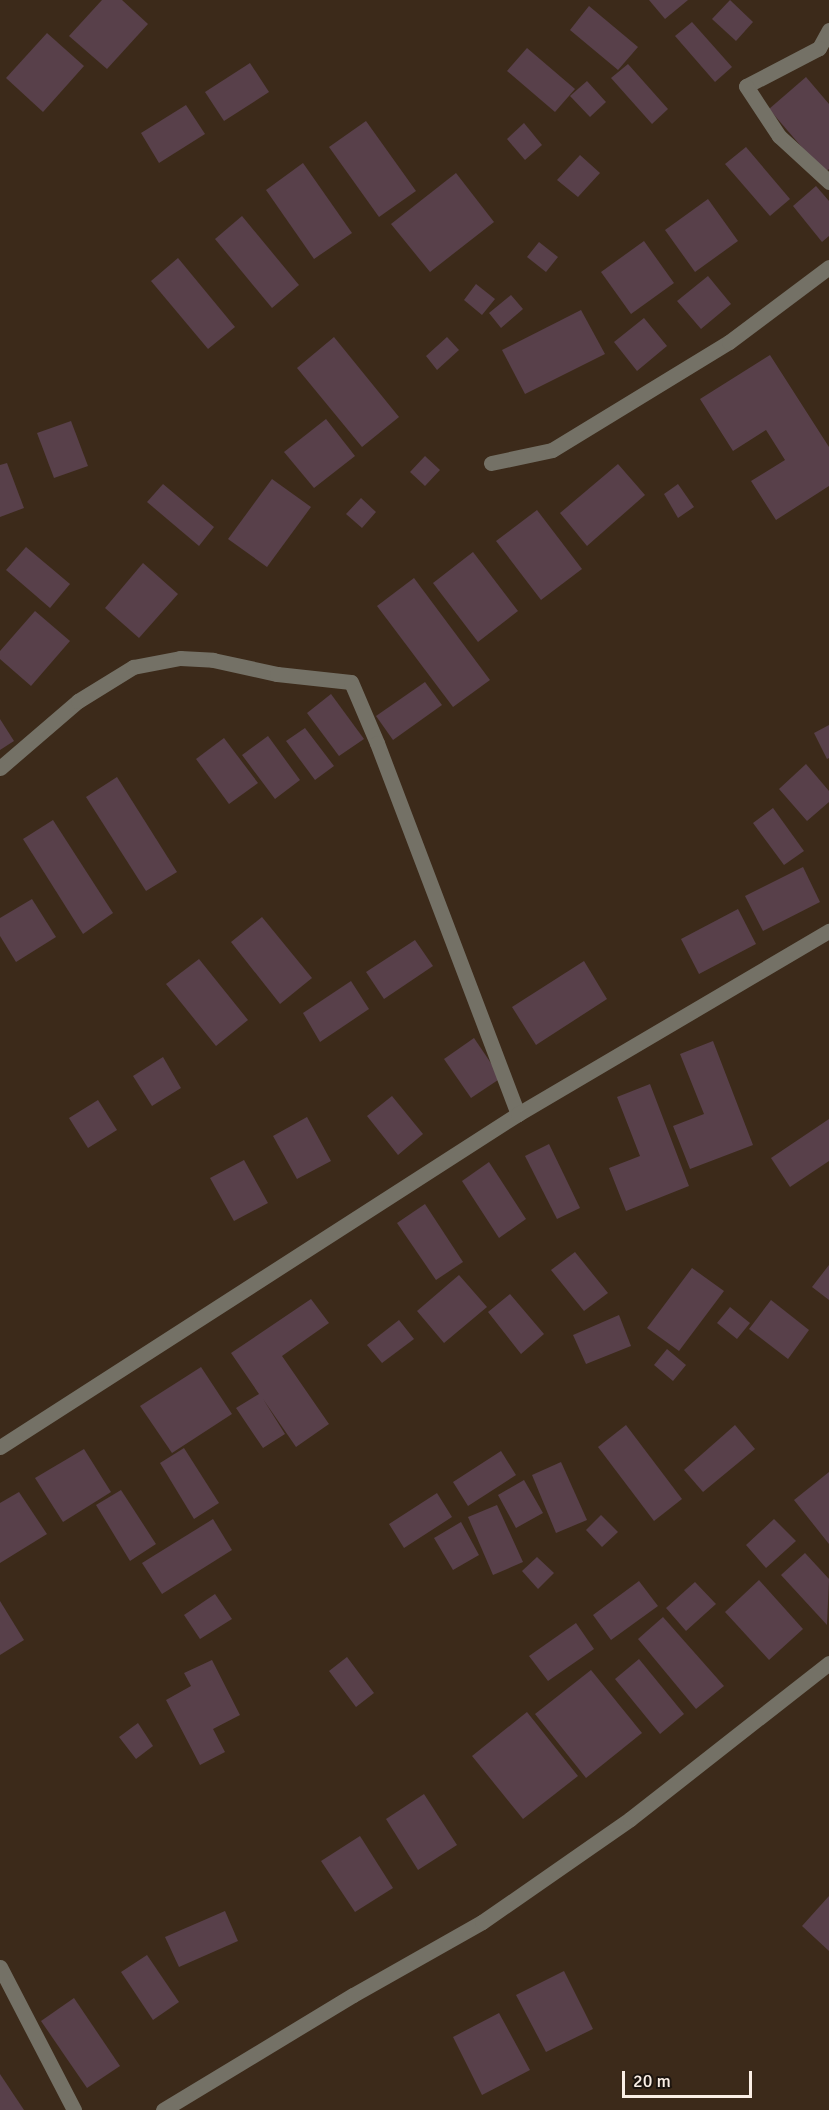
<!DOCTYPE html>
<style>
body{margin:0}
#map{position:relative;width:829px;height:2110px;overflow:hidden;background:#3c2a1a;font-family:Signika,sans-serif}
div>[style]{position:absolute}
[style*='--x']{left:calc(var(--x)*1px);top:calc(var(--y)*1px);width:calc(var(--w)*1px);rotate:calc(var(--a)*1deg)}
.building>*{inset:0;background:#58404a}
.street>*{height:15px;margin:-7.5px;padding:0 7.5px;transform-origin:7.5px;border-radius:7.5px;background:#747166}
span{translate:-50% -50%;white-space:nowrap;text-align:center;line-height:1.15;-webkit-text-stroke:4.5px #1c140e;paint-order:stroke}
.scale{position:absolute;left:622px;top:2071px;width:130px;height:27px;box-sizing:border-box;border:3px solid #fbefe6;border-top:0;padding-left:8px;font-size:18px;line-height:21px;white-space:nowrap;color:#fbefe6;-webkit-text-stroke:4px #1c140e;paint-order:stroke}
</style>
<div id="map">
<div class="building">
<i style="clip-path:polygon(102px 0,122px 0,148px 24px,107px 69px,69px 36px)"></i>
<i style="clip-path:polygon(649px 0,688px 0,665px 19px)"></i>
<i style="clip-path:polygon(730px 0,753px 22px,736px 41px,712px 19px)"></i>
<i style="clip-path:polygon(589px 6px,638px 47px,618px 70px,570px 30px)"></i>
<i style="clip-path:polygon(692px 22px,732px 67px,715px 82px,675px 36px)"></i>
<i style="clip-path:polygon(47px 33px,84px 66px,43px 112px,6px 78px)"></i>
<i style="clip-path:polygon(527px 48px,575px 89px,555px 112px,507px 71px)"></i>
<i style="clip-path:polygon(250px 63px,269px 92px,224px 121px,205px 92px)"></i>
<i style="clip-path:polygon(628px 64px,668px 109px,652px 124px,611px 78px)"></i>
<i style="clip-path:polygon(806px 77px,829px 104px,829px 169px,824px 173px,769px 109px)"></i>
<i style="clip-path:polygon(587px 81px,606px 102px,590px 117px,570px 96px)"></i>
<i style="clip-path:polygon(186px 105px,205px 134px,159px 163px,141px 133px)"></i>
<i style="clip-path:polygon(366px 121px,416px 191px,379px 217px,329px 147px)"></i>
<i style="clip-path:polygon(524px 123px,542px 145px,525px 160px,507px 139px)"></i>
<i style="clip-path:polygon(746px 147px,790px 199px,770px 216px,725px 164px)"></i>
<i style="clip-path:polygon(580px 155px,600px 173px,578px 197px,557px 180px)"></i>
<i style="clip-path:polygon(303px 163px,352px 233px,314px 259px,266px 190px)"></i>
<i style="clip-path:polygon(456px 173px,494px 222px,430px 272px,391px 224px)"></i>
<i style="clip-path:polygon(816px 186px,829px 201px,829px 236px,822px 242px,793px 206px)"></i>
<i style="clip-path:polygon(708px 199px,738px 241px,695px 272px,665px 230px)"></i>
<i style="clip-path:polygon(242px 216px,299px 285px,272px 308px,215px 239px)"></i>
<i style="clip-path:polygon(644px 241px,674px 283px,631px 314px,601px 272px)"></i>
<i style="clip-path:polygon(539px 242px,558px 257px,546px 272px,527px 257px)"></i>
<i style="clip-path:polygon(178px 258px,235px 327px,208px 349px,151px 281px)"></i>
<i style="clip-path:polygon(708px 276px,731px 304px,701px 329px,677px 301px)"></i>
<i style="clip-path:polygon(476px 284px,495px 299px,482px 315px,464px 300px)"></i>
<i style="clip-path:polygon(511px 295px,523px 309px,501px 328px,489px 313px)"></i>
<i style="clip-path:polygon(581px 310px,605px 354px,525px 394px,502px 350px)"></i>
<i style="clip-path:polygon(644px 318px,667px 346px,637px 371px,614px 342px)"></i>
<i style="clip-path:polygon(334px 337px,399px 417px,362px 447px,297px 368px)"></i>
<i style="clip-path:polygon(447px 337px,459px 350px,437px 370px,426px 356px)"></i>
<i style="clip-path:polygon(770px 355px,829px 447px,829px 486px,776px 520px,751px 481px,785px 460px,766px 430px,733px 451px,700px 399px)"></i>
<i style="clip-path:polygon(326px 419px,355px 456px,314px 488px,284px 452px)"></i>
<i style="clip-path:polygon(71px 421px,88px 466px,54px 478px,37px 433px)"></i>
<i style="clip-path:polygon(425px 456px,440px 470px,425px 486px,410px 472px)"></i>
<i style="clip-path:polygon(7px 463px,24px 508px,0 517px,0 465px)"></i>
<i style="clip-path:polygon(618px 464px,645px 495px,587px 546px,560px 513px)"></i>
<i style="clip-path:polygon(272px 479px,311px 507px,267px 567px,228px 539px)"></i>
<i style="clip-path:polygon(163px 484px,214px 527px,199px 546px,147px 502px)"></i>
<i style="clip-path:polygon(678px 484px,694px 507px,678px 518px,664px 494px)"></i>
<i style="clip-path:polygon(361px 498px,376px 512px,362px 528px,346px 514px)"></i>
<i style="clip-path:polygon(537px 510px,582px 569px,541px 600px,496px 541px)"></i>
<i style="clip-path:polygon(26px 547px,70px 584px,50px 608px,6px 570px)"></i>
<i style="clip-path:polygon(473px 552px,518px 611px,478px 642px,433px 583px)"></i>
<i style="clip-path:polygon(143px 563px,178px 594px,139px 638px,105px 608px)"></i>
<i style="clip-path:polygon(414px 578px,490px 680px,453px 707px,377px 606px)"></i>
<i style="clip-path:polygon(35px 611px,70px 641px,31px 686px,0 659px,0 651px)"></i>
<i style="clip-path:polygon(425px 682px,442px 705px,393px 740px,376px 716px)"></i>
<i style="clip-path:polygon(331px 694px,364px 739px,339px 756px,307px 713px)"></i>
<i style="clip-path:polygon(0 719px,14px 741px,0 750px)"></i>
<i style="clip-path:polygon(829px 725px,829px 758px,827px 759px,814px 733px)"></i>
<i style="clip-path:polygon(305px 728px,334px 766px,315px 780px,286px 741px)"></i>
<i style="clip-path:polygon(268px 736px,300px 780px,275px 799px,242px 755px)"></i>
<i style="clip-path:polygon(224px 738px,258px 783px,229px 804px,196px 759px)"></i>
<i style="clip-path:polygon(806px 764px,829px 791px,829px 802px,807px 821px,779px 789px)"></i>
<i style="clip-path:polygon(117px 777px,177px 872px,146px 891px,86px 797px)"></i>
<i style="clip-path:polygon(773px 808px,804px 851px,784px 865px,753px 823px)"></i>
<i style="clip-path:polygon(53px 820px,113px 913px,83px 934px,23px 839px)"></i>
<i style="clip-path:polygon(803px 867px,820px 902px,763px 931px,745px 896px)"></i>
<i style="clip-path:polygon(32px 899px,56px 937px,16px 962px,0 936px,0 918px)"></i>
<i style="clip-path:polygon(738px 909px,756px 944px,699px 974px,681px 939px)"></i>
<i style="clip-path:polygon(262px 917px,312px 978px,280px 1004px,231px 942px)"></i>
<i style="clip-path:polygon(415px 940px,433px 966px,384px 999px,366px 972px)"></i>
<i style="clip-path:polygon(199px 959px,248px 1020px,216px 1046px,166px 984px)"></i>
<i style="clip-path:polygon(584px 961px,607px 999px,536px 1045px,512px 1007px)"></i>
<i style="clip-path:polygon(351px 981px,369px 1009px,320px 1042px,303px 1013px)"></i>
<i style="clip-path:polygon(474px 1038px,501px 1078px,471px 1098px,444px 1059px)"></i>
<i style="clip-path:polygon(713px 1041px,753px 1145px,690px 1169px,673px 1126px,704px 1114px,680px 1054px)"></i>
<i style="clip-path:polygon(163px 1057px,181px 1088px,152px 1106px,133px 1076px)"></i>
<i style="clip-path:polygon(650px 1084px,689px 1186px,626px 1211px,609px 1168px,640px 1156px,617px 1097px)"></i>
<i style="clip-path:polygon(392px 1096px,423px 1134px,398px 1155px,367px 1116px)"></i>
<i style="clip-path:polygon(98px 1100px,117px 1130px,88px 1148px,69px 1118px)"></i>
<i style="clip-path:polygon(307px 1117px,331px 1161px,297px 1179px,273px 1136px)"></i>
<i style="clip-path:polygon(829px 1119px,829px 1161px,790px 1187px,771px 1158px)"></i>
<i style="clip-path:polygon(549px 1144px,580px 1208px,557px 1219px,525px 1156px)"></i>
<i style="clip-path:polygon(244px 1160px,268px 1203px,234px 1221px,210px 1178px)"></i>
<i style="clip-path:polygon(489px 1162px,526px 1219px,499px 1238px,462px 1181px)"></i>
<i style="clip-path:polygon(425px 1204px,463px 1262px,436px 1280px,397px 1223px)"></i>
<i style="clip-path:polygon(575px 1252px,608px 1293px,584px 1311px,551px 1270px)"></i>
<i style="clip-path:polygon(829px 1265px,829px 1300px,812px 1287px)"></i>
<i style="clip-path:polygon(692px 1268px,724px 1291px,679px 1351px,647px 1328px)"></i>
<i style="clip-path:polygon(459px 1275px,487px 1307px,444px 1343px,417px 1311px)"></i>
<i style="clip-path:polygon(510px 1294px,544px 1334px,521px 1354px,488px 1312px)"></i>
<i style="clip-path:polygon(311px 1299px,329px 1323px,282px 1356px,329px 1424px,296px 1447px,263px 1399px,285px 1434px,263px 1448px,236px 1408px,259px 1394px,231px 1353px)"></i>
<i style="clip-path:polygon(771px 1300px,809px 1330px,788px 1359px,749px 1329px)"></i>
<i style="clip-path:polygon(730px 1307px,750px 1323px,737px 1339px,717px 1323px)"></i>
<i style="clip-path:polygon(619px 1315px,631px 1346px,586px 1364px,573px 1335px)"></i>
<i style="clip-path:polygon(399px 1320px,414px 1339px,382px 1363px,367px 1345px)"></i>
<i style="clip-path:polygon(667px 1349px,686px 1365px,673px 1381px,654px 1365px)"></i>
<i style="clip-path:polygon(201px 1367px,232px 1414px,172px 1453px,140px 1406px)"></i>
<i style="clip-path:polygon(626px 1425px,682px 1499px,654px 1521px,598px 1447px)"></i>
<i style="clip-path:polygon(735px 1425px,755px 1449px,703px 1492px,684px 1470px)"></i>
<i style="clip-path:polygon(184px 1448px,219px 1503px,194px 1519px,160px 1463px)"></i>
<i style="clip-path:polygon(84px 1449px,111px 1492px,63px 1522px,35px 1478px)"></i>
<i style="clip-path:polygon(501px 1451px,516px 1475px,468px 1506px,453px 1482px)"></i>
<i style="clip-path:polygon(561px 1462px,587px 1520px,556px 1533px,532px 1475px)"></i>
<i style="clip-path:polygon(829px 1472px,829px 1544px,794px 1500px)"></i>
<i style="clip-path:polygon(524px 1480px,543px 1513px,516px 1528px,498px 1495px)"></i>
<i style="clip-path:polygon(121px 1490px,156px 1544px,130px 1561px,96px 1505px)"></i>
<i style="clip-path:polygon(19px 1492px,47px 1534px,0 1563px,0 1503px)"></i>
<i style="clip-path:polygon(437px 1493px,452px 1517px,404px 1548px,389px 1524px)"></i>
<i style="clip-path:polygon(497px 1505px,523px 1562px,493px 1575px,468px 1517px)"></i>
<i style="clip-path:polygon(601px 1515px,618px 1532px,602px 1547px,586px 1530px)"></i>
<i style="clip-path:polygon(213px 1519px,232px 1550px,162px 1594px,142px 1563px)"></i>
<i style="clip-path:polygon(774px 1519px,796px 1541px,766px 1568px,746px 1545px)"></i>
<i style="clip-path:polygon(461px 1522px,479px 1555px,453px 1570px,434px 1538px)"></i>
<i style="clip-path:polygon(805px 1553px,829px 1579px,827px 1625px,781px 1575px)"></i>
<i style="clip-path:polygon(537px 1557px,554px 1573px,538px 1589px,522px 1571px)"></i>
<i style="clip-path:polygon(759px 1580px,803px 1629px,769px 1660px,725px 1612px)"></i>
<i style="clip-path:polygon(639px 1581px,658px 1606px,611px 1640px,593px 1615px)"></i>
<i style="clip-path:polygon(695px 1582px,716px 1604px,686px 1631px,666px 1608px)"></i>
<i style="clip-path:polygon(215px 1594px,232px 1619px,200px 1639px,184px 1615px)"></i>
<i style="clip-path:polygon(0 1601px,24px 1640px,0 1655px)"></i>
<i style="clip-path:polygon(663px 1617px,724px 1686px,696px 1709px,638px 1639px)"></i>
<i style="clip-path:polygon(576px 1623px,594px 1649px,548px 1681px,529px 1656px)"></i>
<i style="clip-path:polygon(347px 1657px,374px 1693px,356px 1707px,329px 1671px)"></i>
<i style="clip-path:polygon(639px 1659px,684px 1714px,660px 1734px,615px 1679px)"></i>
<i style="clip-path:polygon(212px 1660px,240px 1715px,213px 1729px,225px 1752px,200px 1765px,166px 1700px,191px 1686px,184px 1673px)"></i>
<i style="clip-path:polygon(591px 1670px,642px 1733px,586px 1778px,535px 1714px)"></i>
<i style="clip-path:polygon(527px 1712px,578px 1776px,523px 1819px,472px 1756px)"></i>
<i style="clip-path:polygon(138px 1723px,153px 1746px,136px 1759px,119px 1737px)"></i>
<i style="clip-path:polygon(424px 1794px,457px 1845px,418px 1870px,386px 1819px)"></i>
<i style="clip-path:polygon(360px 1836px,393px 1888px,355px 1912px,321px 1861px)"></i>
<i style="clip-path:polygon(829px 1896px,829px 1951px,802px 1926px)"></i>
<i style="clip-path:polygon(225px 1911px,238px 1941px,179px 1967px,165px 1937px)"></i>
<i style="clip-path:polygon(147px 1955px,179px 2002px,153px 2020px,121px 1972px)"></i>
<i style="clip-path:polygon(564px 1971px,593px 2029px,546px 2052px,516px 1995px)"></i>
<i style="clip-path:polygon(74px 1998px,120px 2066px,87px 2088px,41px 2021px)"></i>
<i style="clip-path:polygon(499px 2013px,530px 2070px,482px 2095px,453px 2037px)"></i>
<i style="clip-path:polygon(0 2074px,24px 2110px,0 2110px)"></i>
</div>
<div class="street">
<i style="--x:829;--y:30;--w:21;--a:119"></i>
<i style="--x:819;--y:48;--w:82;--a:152.5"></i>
<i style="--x:746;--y:86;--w:60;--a:56.6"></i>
<i style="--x:779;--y:136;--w:68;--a:42.6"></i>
<i style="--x:491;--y:463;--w:62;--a:-12"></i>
<i style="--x:552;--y:450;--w:207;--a:-31.4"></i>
<i style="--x:729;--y:342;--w:125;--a:-36.9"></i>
<i style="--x:0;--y:768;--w:103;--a:-40.7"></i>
<i style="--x:78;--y:701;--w:65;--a:-31.7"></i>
<i style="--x:133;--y:667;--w:48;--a:-10.8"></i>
<i style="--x:180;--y:658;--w:33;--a:3"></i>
<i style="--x:213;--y:660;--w:66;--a:12.3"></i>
<i style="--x:277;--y:674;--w:74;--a:6.2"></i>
<i style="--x:351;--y:682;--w:66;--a:66.9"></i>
<i style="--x:377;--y:743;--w:397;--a:69.2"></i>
<i style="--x:0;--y:1447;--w:616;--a:-32.74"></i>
<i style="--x:518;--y:1114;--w:361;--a:-30.5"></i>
<i style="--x:0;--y:1967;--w:161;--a:62.6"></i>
<i style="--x:163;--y:2110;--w:222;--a:-31.2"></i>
<i style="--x:353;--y:1995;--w:148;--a:-29.5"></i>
<i style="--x:482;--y:1922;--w:180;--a:-34.8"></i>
<i style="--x:630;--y:1819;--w:253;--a:-38.1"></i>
</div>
<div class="scale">20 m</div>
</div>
